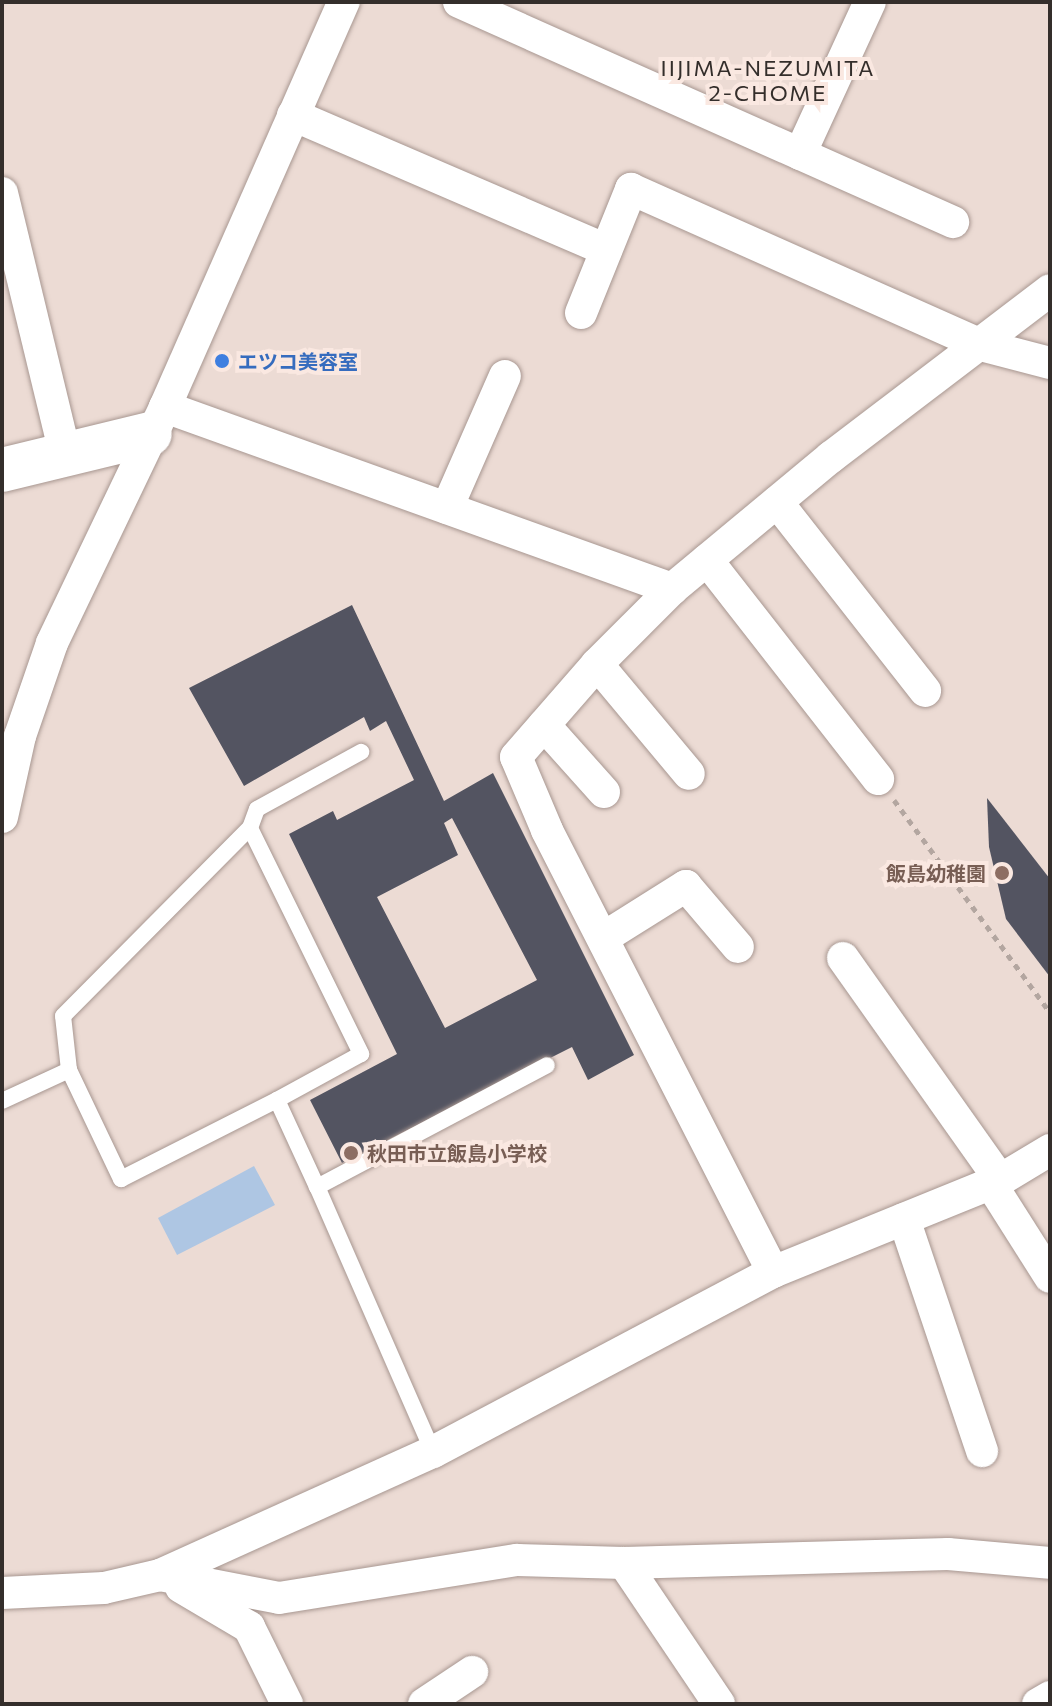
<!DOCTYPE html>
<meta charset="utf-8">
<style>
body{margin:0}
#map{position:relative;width:1052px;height:1706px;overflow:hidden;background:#ecdbd4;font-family:Commissioner,"Noto Sans JP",sans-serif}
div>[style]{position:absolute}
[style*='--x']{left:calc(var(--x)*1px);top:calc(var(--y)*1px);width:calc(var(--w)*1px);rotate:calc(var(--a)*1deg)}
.water>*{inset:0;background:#aec6e3}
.building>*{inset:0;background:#535461}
.path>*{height:5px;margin-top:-2.5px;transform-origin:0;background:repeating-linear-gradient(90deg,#b3a6a0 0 6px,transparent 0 12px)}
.roads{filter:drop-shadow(0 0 2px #a89791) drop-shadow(0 0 2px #a89791)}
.lane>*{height:16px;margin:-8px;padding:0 8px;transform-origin:8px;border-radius:8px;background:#fff}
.street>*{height:32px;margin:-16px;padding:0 16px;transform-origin:16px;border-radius:16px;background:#fff}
.secondary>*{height:44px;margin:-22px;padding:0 22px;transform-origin:22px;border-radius:22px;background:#fff}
.dots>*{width:22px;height:22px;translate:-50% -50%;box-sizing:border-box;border:4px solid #fae8e1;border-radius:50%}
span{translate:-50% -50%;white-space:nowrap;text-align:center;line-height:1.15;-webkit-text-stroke:8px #fae8e1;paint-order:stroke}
.shop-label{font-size:20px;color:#366cbe;font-weight:700}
.left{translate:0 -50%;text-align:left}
.education-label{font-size:20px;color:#785e54;font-weight:700}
.right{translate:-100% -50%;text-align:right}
.neighbourhood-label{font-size:22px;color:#342e2b;letter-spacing:2px}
.frame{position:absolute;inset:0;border:4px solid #342e2b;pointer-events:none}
</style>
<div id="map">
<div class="water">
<i style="clip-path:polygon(254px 1166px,275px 1205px,177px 1255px,158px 1218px)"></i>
</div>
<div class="building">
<i style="clip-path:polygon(evenodd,352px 605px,444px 801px,493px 773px,634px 1055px,588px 1080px,572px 1047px,342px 1163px,310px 1100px,397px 1054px,289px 834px,333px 811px,337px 820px,414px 780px,386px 721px,370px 731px,364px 717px,244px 786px,189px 688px,352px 605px,452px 818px,537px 980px,445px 1028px,377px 897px,458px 855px,444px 823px,452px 818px)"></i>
<i style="clip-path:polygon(987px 798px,1050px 879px,1050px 977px,1006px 919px,989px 847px)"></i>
</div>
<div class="path">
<i style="--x:894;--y:800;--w:263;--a:53.7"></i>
</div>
<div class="roads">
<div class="lane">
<i style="--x:250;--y:828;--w:20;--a:-70"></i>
<i style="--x:257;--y:809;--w:119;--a:-28.7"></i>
<i style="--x:69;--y:1070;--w:54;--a:-96.3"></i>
<i style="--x:63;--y:1016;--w:265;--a:-45.2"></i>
<i style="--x:250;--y:828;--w:252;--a:63.8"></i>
<i style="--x:361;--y:1054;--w:96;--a:151.3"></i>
<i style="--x:2;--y:1101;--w:74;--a:-24.8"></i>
<i style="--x:69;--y:1070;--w:121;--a:64.5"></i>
<i style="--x:121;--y:1179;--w:175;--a:-26.9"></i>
<i style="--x:277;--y:1100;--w:96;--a:65.3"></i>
<i style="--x:433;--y:1452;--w:289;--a:-113.6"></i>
<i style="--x:317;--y:1187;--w:260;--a:-27.9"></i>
</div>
<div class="street">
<i style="--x:459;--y:2;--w:541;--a:24.01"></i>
<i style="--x:293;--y:115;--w:341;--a:23.3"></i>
<i style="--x:800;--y:154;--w:167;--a:-65.3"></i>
<i style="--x:2;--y:193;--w:268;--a:76.4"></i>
<i style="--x:581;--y:313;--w:134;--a:-68"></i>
<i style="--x:631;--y:189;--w:383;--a:24"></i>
<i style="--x:981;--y:345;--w:71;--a:14.6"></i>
<i style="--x:165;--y:407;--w:539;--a:19.75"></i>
<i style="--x:777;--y:502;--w:240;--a:51.9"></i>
<i style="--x:447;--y:508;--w:144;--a:-66.3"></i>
<i style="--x:707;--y:560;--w:278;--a:52"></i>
<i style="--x:597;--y:664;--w:143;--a:50.1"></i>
<i style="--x:544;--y:725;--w:90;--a:48.2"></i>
<i style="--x:2;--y:817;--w:83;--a:-77.5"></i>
<i style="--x:20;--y:736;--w:98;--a:-71"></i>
<i style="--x:52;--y:643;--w:262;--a:-64.4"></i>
<i style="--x:165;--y:407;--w:443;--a:-66.2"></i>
<i style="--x:603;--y:938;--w:98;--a:-32.1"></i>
<i style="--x:686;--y:886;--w:80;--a:49.6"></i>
<i style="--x:843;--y:958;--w:272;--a:54.7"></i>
<i style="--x:991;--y:1184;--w:110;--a:57.6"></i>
<i style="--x:904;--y:1219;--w:245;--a:71.4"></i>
<i style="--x:773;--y:1272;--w:496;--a:-117.1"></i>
<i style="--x:547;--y:830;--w:79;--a:-113"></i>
<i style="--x:516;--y:757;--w:123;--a:-48.9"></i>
<i style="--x:597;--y:664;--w:106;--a:-45"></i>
<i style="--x:672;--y:589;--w:207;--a:-39.7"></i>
<i style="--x:831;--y:457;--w:275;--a:-37.3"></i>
<i style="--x:624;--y:1563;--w:170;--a:56"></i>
<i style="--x:160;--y:1575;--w:121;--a:10.9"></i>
<i style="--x:279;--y:1598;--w:241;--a:-9.1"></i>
<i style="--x:517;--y:1560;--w:107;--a:1.6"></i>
<i style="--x:624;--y:1563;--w:324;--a:-1.6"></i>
<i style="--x:948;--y:1554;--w:102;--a:5"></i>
<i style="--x:181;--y:1587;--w:79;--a:30.5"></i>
<i style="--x:249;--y:1627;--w:86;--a:63.7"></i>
<i style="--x:2;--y:1593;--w:102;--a:-2.8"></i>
<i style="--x:104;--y:1588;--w:57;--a:-13.1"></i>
<i style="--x:160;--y:1575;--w:299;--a:-24.3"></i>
<i style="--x:433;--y:1452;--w:385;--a:-27.9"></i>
<i style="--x:773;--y:1272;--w:245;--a:-22.1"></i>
<i style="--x:1000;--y:1180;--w:58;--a:-31"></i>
<i style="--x:424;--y:1704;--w:58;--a:-33.7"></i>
<i style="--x:1038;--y:1704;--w:14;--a:-30"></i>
</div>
<div class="secondary">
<i style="--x:2;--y:470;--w:152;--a:-13.7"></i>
</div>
</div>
<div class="dots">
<i style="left:222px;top:361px;background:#3f7fe0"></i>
<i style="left:1002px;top:873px;background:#8d6e63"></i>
<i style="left:351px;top:1153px;background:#8d6e63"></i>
</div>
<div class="shop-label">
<span class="left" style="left:238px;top:361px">エツコ美容室</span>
</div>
<div class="education-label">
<span class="right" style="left:986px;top:873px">飯島幼稚園</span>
<span class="left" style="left:367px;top:1153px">秋田市立飯島小学校</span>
</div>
<div class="neighbourhood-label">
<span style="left:768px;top:80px">IIJIMA-NEZUMITA<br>2-CHOME</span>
</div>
<div class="frame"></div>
</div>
